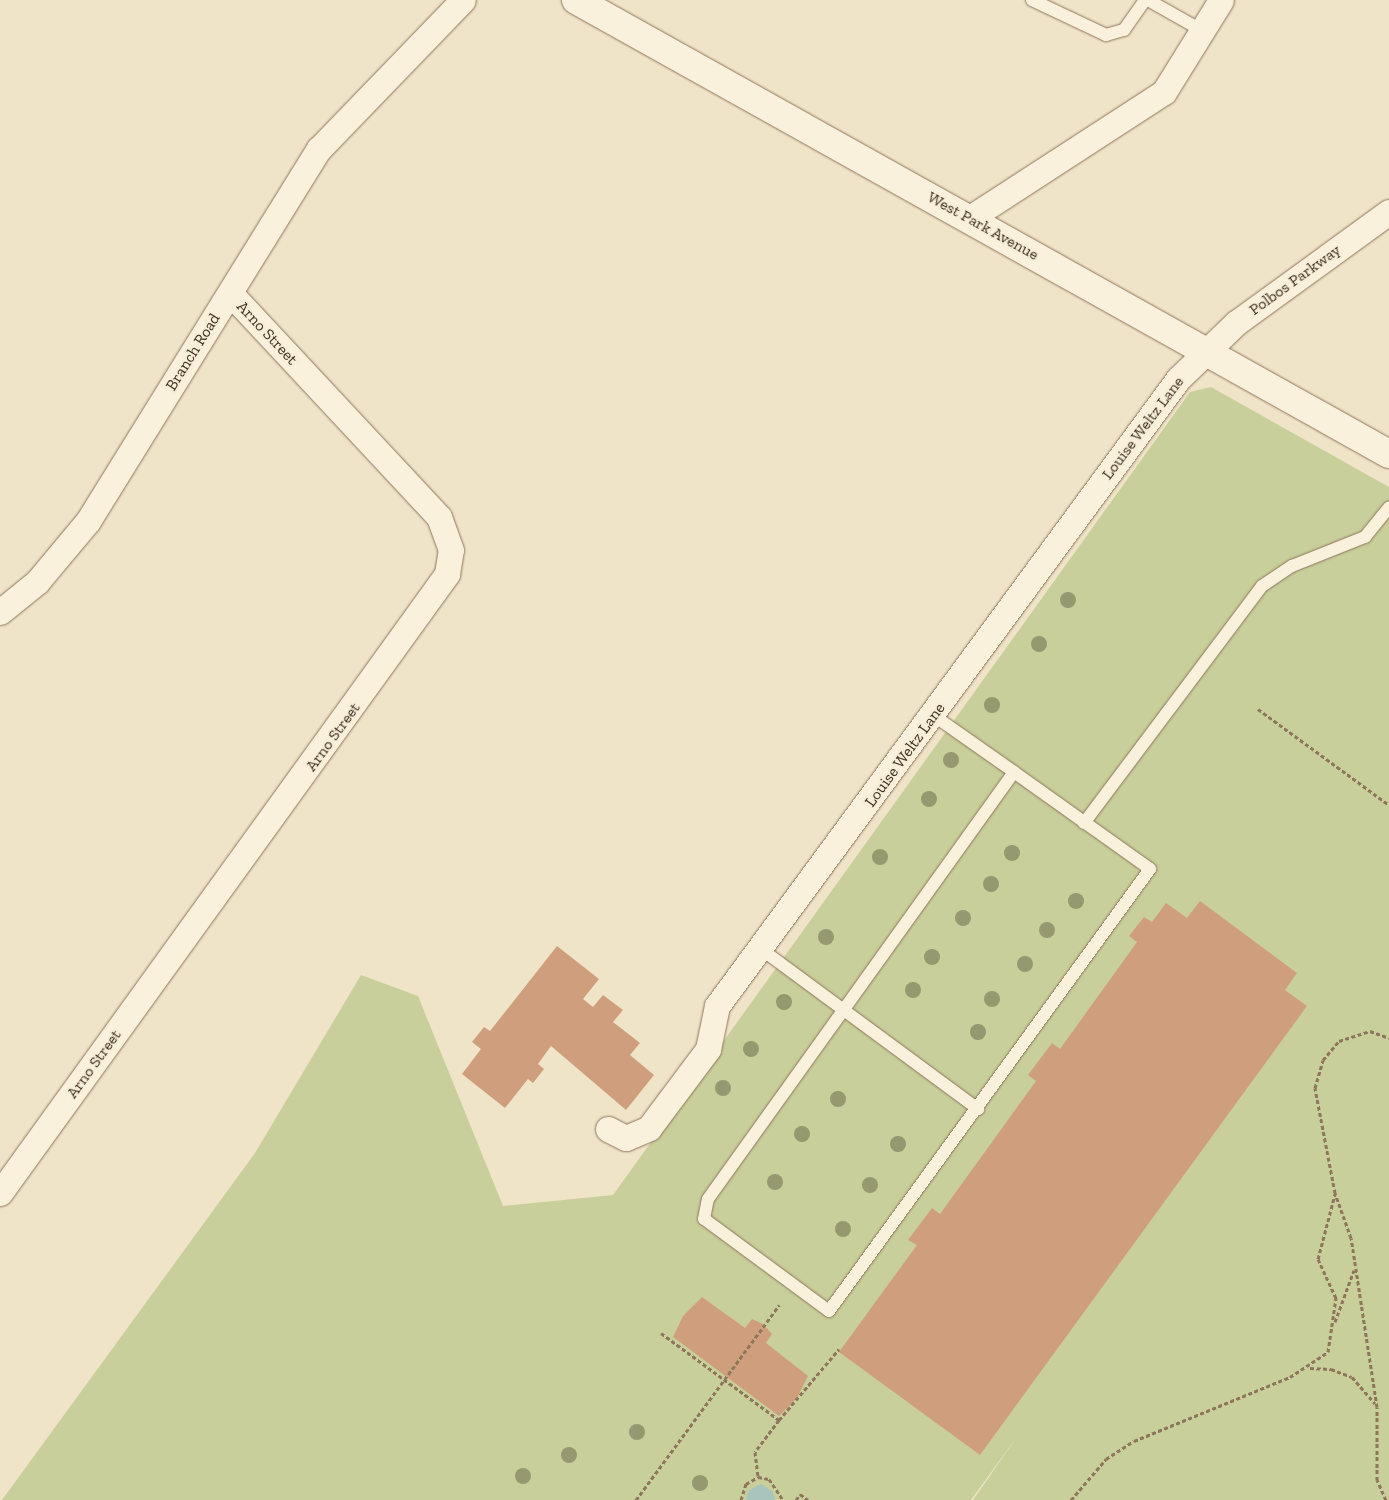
<!DOCTYPE html>
<style>
body{margin:0}
#map{position:relative;width:1389px;height:1500px;overflow:hidden;background:#f0e4c8;font-family:"Zilla Slab",serif}
div>[style]{position:absolute}
[style*='--x']{left:calc(var(--x)*1px);top:calc(var(--y)*1px);width:calc(var(--w)*1px);rotate:calc(var(--a)*1deg)}
.green>*{inset:0;background:#c9cf9b}
.water>*{inset:0;background:#a9c4bc}
.building>*{inset:0;background:#cf9f7d}
.path>*{height:3px;margin-top:-1.5px;transform-origin:0;background:repeating-linear-gradient(90deg,#8d765c 0 4px,transparent 0 6.5px)}
.roads{filter:drop-shadow(0 0 1px #8d765c) drop-shadow(0 0 1px #8d765c)}
.service>*{height:12px;margin:-6px;padding:0 6px;transform-origin:6px;border-radius:6px;background:#faf1dc}
.minor>*{height:25px;margin:-12.5px;padding:0 12.5px;transform-origin:12.5px;border-radius:12.5px;background:#faf1dc}
.tertiary>*{height:28px;margin:-14px;padding:0 14px;transform-origin:14px;border-radius:14px;background:#faf1dc}
.trees>*{width:16px;height:16px;margin:-8px;border-radius:50%;background:#96986f}
span{translate:-50% -50%;white-space:nowrap;text-align:center;line-height:1.15;-webkit-text-stroke:4.5px #f7eed8;paint-order:stroke}
.street-label{font-size:16px;color:#3d2e20}
</style>
<div id="map">
<div class="green">
<i style="clip-path:polygon(1211px 387px,1389px 487px,1389px 1500px,973px 1500px,1021px 1431px,971px 1500px,2px 1500px,255px 1153px,361px 975px,418px 996px,503px 1206px,613px 1195px,1190px 392px)"></i>
</div>
<div class="water">
<i style="clip-path:polygon(761px 1484px,773px 1492px,775px 1500px,746px 1500px,748px 1491px)"></i>
</div>
<div class="building">
<i style="clip-path:polygon(1200px 901px,1297px 973px,1285px 990px,1307px 1006px,980px 1455px,839px 1352px,917px 1245px,908px 1240px,932px 1208px,940px 1214px,1036px 1081px,1028px 1075px,1052px 1043px,1060px 1049px,1137px 942px,1129px 936px,1144px 917px,1152px 922px,1166px 903px,1187px 918px)"></i>
<i style="clip-path:polygon(557px 946px,599px 979px,583px 999px,593px 1007px,603px 995px,623px 1010px,613px 1022px,640px 1043px,630px 1055px,654px 1075px,626px 1110px,551px 1046px,538px 1064px,544px 1069px,533px 1083px,528px 1079px,505px 1108px,462px 1074px,481px 1049px,472px 1042px,484px 1027px,490px 1031px)"></i>
<i style="clip-path:polygon(702px 1297px,745px 1328px,752px 1319px,763px 1324px,772px 1334px,766px 1343px,808px 1376px,797px 1398px,779px 1416px,673px 1337px,683px 1316px)"></i>
</div>
<div class="path">
<i style="--x:1258;--y:709;--w:162;--a:36.2"></i>
<i style="--x:1335;--y:1322;--w:55;--a:-69.9"></i>
<i style="--x:661;--y:1333;--w:147;--a:36.4"></i>
<i style="--x:779;--y:1420;--w:40;--a:127"></i>
<i style="--x:755;--y:1452;--w:25;--a:83"></i>
<i style="--x:1310;--y:1368;--w:21;--a:3"></i>
<i style="--x:1331;--y:1369;--w:22;--a:21"></i>
<i style="--x:1352;--y:1377;--w:35;--a:49"></i>
<i style="--x:779;--y:1420;--w:93;--a:-49.8"></i>
<i style="--x:636;--y:1500;--w:242;--a:-53.7"></i>
<i style="--x:741;--y:1500;--w:17;--a:-73"></i>
<i style="--x:746;--y:1484;--w:14;--a:-30"></i>
<i style="--x:758;--y:1477;--w:11;--a:10"></i>
<i style="--x:769;--y:1479;--w:25;--a:56"></i>
<i style="--x:796;--y:1500;--w:7;--a:-56"></i>
<i style="--x:800;--y:1494;--w:10;--a:37"></i>
<i style="--x:1071;--y:1500;--w:54;--a:-49.5"></i>
<i style="--x:1106;--y:1459;--w:33;--a:-33"></i>
<i style="--x:1134;--y:1441;--w:169;--a:-22.3"></i>
<i style="--x:1290;--y:1377;--w:45;--a:-33.3"></i>
<i style="--x:1328;--y:1352;--w:55;--a:-81.6"></i>
<i style="--x:1336;--y:1298;--w:43;--a:-114.8"></i>
<i style="--x:1318;--y:1259;--w:67;--a:-75.3"></i>
<i style="--x:1386;--y:1500;--w:22;--a:-114"></i>
<i style="--x:1377;--y:1480;--w:73;--a:-90"></i>
<i style="--x:1377;--y:1407;--w:171;--a:-98.7"></i>
<i style="--x:1351;--y:1238;--w:48;--a:-109.6"></i>
<i style="--x:1335;--y:1193;--w:107;--a:-100.8"></i>
<i style="--x:1315;--y:1088;--w:29;--a:-74"></i>
<i style="--x:1323;--y:1060;--w:25;--a:-50"></i>
<i style="--x:1339;--y:1041;--w:33;--a:-18"></i>
<i style="--x:1370;--y:1031;--w:20;--a:20"></i>
</div>
<div class="roads">
<div class="service">
<i style="--x:1032;--y:0;--w:82;--a:25.3"></i>
<i style="--x:1106;--y:35;--w:19;--a:-16"></i>
<i style="--x:1124;--y:30;--w:37;--a:-55"></i>
<i style="--x:1148;--y:0;--w:63;--a:29.4"></i>
<i style="--x:933;--y:715;--w:99;--a:35.1"></i>
<i style="--x:1014;--y:772;--w:167;--a:35.5"></i>
<i style="--x:1150;--y:869;--w:546;--a:125.99"></i>
<i style="--x:829;--y:1311;--w:155;--a:-143.6"></i>
<i style="--x:704;--y:1219;--w:20;--a:-79"></i>
<i style="--x:708;--y:1199;--w:525;--a:-54.37"></i>
<i style="--x:1084;--y:823;--w:296;--a:-53.1"></i>
<i style="--x:1262;--y:586;--w:36;--a:-34"></i>
<i style="--x:1292;--y:566;--w:79;--a:-21.7"></i>
<i style="--x:1365;--y:537;--w:38;--a:-51"></i>
<i style="--x:761;--y:949;--w:270;--a:36.4"></i>
</div>
<div class="minor">
<i style="--x:970;--y:218;--w:231;--a:-33"></i>
<i style="--x:1164;--y:92;--w:108;--a:-58.2"></i>
<i style="--x:0;--y:612;--w:48;--a:-39"></i>
<i style="--x:37;--y:582;--w:80;--a:-50.1"></i>
<i style="--x:88;--y:521;--w:438;--a:-58.2"></i>
<i style="--x:319;--y:149;--w:207;--a:-46"></i>
<i style="--x:608;--y:1129;--w:20;--a:27"></i>
<i style="--x:626;--y:1138;--w:25;--a:-23"></i>
<i style="--x:649;--y:1128;--w:99;--a:-53.2"></i>
<i style="--x:708;--y:1049;--w:44;--a:-78.2"></i>
<i style="--x:717;--y:1006;--w:778;--a:-53.67"></i>
<i style="--x:1178;--y:379;--w:81;--a:-44"></i>
<i style="--x:1236;--y:323;--w:189;--a:-36"></i>
<i style="--x:0;--y:1193;--w:764;--a:-54.17"></i>
<i style="--x:447;--y:574;--w:24;--a:-81"></i>
<i style="--x:451;--y:550;--w:35;--a:-110"></i>
<i style="--x:439;--y:517;--w:306;--a:-133"></i>
</div>
<div class="tertiary">
<i style="--x:576;--y:0;--w:931;--a:29.18"></i>
</div>
</div>
<div class="trees">
<i style="left:1068px;top:600px"></i>
<i style="left:1039px;top:644px"></i>
<i style="left:992px;top:705px"></i>
<i style="left:951px;top:760px"></i>
<i style="left:929px;top:799px"></i>
<i style="left:1012px;top:853px"></i>
<i style="left:880px;top:857px"></i>
<i style="left:991px;top:884px"></i>
<i style="left:1076px;top:901px"></i>
<i style="left:963px;top:918px"></i>
<i style="left:1047px;top:930px"></i>
<i style="left:826px;top:937px"></i>
<i style="left:932px;top:957px"></i>
<i style="left:1025px;top:964px"></i>
<i style="left:913px;top:990px"></i>
<i style="left:992px;top:999px"></i>
<i style="left:784px;top:1002px"></i>
<i style="left:978px;top:1032px"></i>
<i style="left:751px;top:1049px"></i>
<i style="left:723px;top:1088px"></i>
<i style="left:838px;top:1099px"></i>
<i style="left:802px;top:1134px"></i>
<i style="left:898px;top:1144px"></i>
<i style="left:775px;top:1182px"></i>
<i style="left:870px;top:1185px"></i>
<i style="left:843px;top:1229px"></i>
<i style="left:637px;top:1432px"></i>
<i style="left:569px;top:1455px"></i>
<i style="left:523px;top:1476px"></i>
<i style="left:700px;top:1483px"></i>
</div>
<div class="street-label">
<span style="left:983px;top:226px;rotate:29deg">West Park Avenue</span>
<span style="left:1295px;top:280px;rotate:-36deg">Polbos Parkway</span>
<span style="left:267px;top:333px;rotate:47deg">Arno Street</span>
<span style="left:193px;top:352px;rotate:-58deg">Branch Road</span>
<span style="left:1143px;top:428px;rotate:-53deg">Louise Weltz Lane</span>
<span style="left:333px;top:737px;rotate:-54deg">Arno Street</span>
<span style="left:905px;top:755px;rotate:-54deg">Louise Weltz Lane</span>
<span style="left:94px;top:1064px;rotate:-54deg">Arno Street</span>
</div>
</div>
